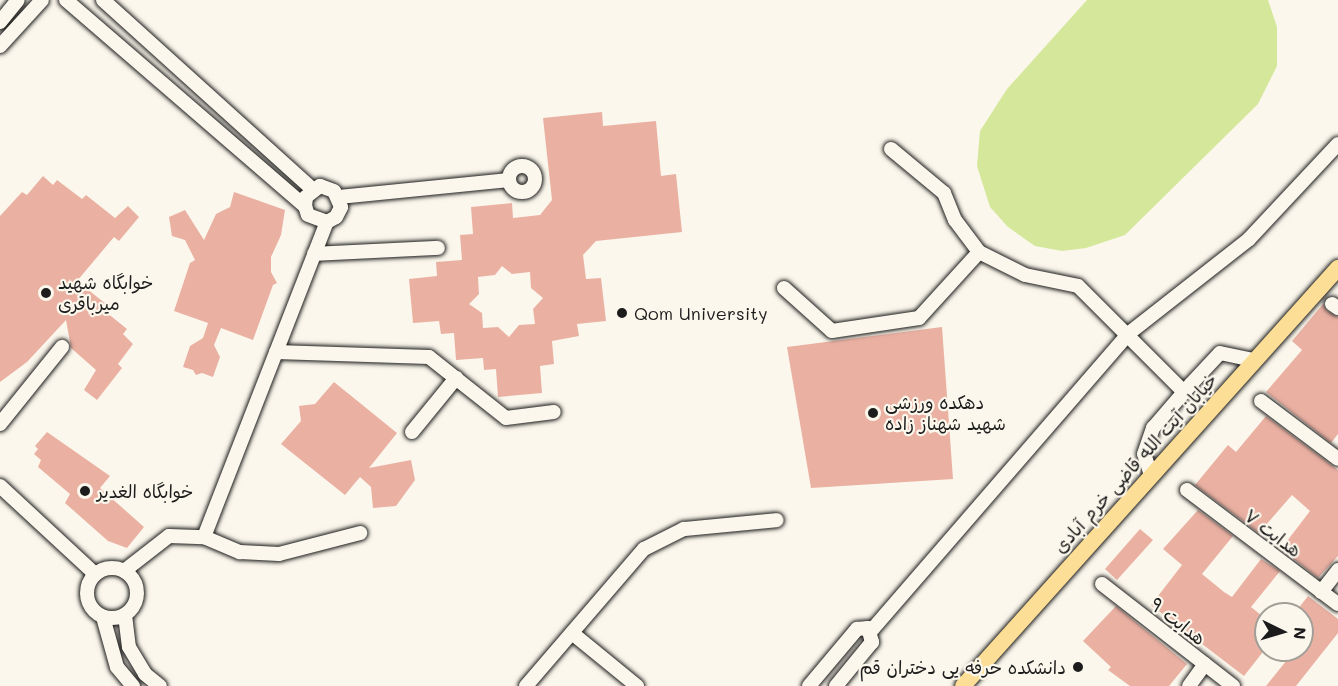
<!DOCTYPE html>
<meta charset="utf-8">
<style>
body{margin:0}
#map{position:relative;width:1338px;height:686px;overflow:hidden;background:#fbf7ec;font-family:Mali,"Playpen Sans Arabic",sans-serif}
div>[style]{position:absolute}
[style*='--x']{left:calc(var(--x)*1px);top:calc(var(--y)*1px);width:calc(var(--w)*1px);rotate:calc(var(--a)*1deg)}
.green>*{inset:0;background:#d5e79b}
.building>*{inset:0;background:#eab1a3}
.roads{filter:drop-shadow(0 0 2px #1c1c1c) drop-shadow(0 0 2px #1c1c1c)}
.minor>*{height:14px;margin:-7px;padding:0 7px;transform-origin:7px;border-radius:7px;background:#fbf7ec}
.minor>.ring{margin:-7px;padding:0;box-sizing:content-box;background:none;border:14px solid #fbf7ec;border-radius:50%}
.major>*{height:16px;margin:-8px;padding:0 8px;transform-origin:8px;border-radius:8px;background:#fdde96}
.dots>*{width:16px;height:16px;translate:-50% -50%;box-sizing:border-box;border:3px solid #fbf7ec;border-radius:50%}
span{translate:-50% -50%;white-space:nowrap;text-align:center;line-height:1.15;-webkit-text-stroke:4.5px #fbf7ec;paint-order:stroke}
.poi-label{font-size:18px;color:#1c1c1c}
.left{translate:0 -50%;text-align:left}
.right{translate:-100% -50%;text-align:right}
.street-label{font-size:18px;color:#1c1c1c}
.north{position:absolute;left:1254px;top:602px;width:60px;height:60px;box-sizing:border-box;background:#fbf7ec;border:2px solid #a29f99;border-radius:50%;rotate:95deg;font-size:16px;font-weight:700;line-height:24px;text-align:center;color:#1c1c1c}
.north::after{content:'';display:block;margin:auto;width:21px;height:27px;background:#1c1c1c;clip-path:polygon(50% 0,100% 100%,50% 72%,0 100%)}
</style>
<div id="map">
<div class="green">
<i style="clip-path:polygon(1087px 0,1268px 0,1277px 27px,1277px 66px,1258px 104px,1125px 235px,1086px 248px,1062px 251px,1035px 246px,1008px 227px,990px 207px,977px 166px,980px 131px,1007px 89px)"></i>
</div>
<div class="building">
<i style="clip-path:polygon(evenodd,602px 112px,603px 126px,656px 121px,661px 176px,676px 174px,682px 232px,596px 241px,583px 255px,586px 279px,601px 278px,606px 321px,577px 324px,579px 336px,552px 341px,554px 364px,540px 366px,542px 393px,498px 397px,496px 369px,484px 370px,483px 358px,456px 360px,454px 333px,441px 334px,439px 321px,413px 323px,409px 279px,437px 276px,436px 262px,462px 260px,460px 235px,473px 234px,471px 207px,512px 203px,513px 218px,540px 215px,552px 200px,543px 118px,602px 112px,502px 266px,512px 274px,530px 272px,531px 288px,543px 298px,533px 309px,535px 324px,519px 325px,509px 337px,498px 327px,483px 328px,482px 313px,469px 304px,479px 294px,478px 277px,495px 275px,502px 266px)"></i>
<i style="clip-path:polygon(43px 176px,53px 185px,57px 180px,82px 199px,86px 195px,115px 218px,128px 206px,139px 217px,119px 241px,114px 237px,77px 281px,106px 304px,101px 308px,127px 329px,123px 334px,133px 344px,118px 364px,122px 368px,97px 400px,84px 390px,96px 370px,71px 348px,66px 320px,27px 362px,0 382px,0 216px,22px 192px,27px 195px)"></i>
<i style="clip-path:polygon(234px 192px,285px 210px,281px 235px,271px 257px,271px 272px,277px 283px,273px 285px,253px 340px,221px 328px,214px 345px,220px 357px,213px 377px,202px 373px,196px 375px,193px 370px,183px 367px,190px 346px,203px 338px,208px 323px,174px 311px,190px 263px,195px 260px,185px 240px,172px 236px,169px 217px,185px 210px,204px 240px,216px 214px,230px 207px)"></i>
<i style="clip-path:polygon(1323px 304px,1327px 311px,1338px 317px,1338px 434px,1331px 443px,1266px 392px,1302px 350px,1292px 341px)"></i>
<i style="clip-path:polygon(942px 327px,953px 479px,811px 488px,787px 347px)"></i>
<i style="clip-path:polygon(334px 382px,397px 433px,369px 468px,411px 460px,415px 480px,396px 506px,373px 508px,371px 487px,360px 477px,345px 495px,281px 444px,301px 421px,299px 406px,315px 404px)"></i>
<i style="clip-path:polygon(1266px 416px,1338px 470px,1338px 556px,1318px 578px,1281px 549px,1310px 511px,1292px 495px,1259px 533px,1195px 485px,1228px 445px,1236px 452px)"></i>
<i style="clip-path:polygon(47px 432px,110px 476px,100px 488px,144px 527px,127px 548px,108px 541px,65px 503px,70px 494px,38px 467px,41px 460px,34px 454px,38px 449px,35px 446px)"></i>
<i style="clip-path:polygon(1198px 510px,1233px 536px,1202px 574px,1224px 592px,1232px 597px,1261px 559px,1280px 571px,1251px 607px,1266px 619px,1266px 648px,1244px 676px,1151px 605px,1182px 565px,1163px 549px)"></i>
<i style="clip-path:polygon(1140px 529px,1153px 540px,1117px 580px,1105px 569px)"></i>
<i style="clip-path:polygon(1308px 596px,1338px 619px,1338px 633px,1296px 686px,1266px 686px,1295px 650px,1302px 650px,1302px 614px,1294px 614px)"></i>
<i style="clip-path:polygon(1116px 606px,1187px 664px,1169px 686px,1130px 686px,1108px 670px,1111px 667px,1083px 641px)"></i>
</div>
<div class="roads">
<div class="minor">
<i style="--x:66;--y:0;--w:316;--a:40.8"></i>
<i style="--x:305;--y:206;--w:9;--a:72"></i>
<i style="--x:308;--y:215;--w:20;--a:20"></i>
<i style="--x:327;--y:222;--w:10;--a:-29"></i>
<i style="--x:336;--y:217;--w:11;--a:-63"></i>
<i style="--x:341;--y:207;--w:17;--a:-114"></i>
<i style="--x:334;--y:191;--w:15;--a:-160"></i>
<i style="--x:320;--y:186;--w:18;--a:142"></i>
<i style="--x:306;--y:197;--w:9;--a:96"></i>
<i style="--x:103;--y:0;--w:282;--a:42.1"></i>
<i style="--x:0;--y:22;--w:28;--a:-51"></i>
<i style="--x:0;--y:46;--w:62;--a:-47.6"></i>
<i style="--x:891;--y:149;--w:69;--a:39.7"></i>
<i style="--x:944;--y:193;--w:29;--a:68"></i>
<i style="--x:955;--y:220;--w:40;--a:53"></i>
<i style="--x:979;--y:252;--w:51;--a:26.6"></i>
<i style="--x:1025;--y:275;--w:54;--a:11.7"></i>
<i style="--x:1078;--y:286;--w:151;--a:45"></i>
<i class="ring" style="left:509px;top:166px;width:12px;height:12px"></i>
<i style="--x:339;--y:197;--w:171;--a:-5.7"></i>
<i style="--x:314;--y:254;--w:124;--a:-2.8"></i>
<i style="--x:784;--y:288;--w:64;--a:41.9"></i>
<i style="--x:832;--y:331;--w:88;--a:-8.5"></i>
<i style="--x:919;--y:318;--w:89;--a:-47.7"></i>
<i style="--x:1332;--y:304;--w:7;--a:34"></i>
<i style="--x:276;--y:352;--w:153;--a:1.9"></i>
<i style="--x:429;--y:357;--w:98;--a:38.4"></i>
<i style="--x:506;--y:418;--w:48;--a:-7.1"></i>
<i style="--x:1261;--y:401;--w:96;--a:37"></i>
<i style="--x:0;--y:424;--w:99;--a:-51.2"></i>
<i style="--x:412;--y:432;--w:70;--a:-50.8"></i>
<i style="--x:1151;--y:475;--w:22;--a:-108"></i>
<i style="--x:1144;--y:454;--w:28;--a:-71"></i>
<i style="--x:1153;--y:428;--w:58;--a:-49.2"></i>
<i style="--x:1191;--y:384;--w:42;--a:-46.9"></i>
<i style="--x:1220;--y:353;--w:33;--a:12"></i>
<i style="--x:0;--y:486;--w:129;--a:42.8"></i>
<i style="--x:1187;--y:490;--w:189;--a:37.1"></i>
<i style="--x:204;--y:537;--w:338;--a:-68.7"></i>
<i class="ring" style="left:87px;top:568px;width:36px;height:36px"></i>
<i style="--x:124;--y:571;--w:57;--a:-37.9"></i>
<i style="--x:169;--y:536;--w:35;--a:2"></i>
<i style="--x:204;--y:537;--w:39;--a:23"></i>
<i style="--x:240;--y:552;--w:39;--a:3"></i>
<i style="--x:279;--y:554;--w:84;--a:-14.5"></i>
<i style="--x:1102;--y:584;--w:166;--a:37.9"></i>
<i style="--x:1321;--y:592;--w:28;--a:-52"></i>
<i style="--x:125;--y:615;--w:32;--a:83"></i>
<i style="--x:129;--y:647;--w:31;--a:59"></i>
<i style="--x:145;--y:674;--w:19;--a:39"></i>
<i style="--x:103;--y:617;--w:52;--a:74.4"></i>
<i style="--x:117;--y:667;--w:25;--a:50"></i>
<i style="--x:871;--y:631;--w:393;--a:-49.1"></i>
<i style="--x:1128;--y:334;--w:154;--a:-38.1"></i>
<i style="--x:1249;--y:239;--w:130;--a:-46.9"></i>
<i style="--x:572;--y:633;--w:84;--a:39.2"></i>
<i style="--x:526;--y:686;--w:181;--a:-49.3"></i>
<i style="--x:644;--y:549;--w:45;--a:-26.6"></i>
<i style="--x:684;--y:529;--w:93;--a:-5.5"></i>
<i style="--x:809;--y:686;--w:75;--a:-49.9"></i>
<i style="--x:857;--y:629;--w:11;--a:-5"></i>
<i style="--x:868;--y:628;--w:15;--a:74"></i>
<i style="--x:872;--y:642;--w:57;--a:129.3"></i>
<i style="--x:1189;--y:686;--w:27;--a:-54"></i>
</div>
<div class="major">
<i style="--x:963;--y:686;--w:562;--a:-48.1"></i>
</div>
</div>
<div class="dots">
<i style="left:46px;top:293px;background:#1c1c1c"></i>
<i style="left:622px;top:313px;background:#1c1c1c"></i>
<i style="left:873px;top:413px;background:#1c1c1c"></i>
<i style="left:85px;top:491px;background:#1c1c1c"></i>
<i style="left:1078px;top:667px;background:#1c1c1c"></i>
</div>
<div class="poi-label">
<span class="left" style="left:58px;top:293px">خوابگاه شهید<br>میرباقری</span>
<span class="left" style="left:634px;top:313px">Qom University</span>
<span class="left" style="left:885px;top:413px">دهکده ورزشی<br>شهید شهناز زاده</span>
<span class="left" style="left:97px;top:491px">خوابگاه الغدیر</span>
<span class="right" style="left:1066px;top:667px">دانشکده حرفه یی دختران قم</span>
</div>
<div class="street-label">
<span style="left:1135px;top:463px;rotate:-48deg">خیابان آیت الله قاضی خرم آبادی</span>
<span style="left:1273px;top:533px;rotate:37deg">هدایت ۷</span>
<span style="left:1178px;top:621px;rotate:38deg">هدایت ۹</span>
</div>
<div class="north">N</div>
</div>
